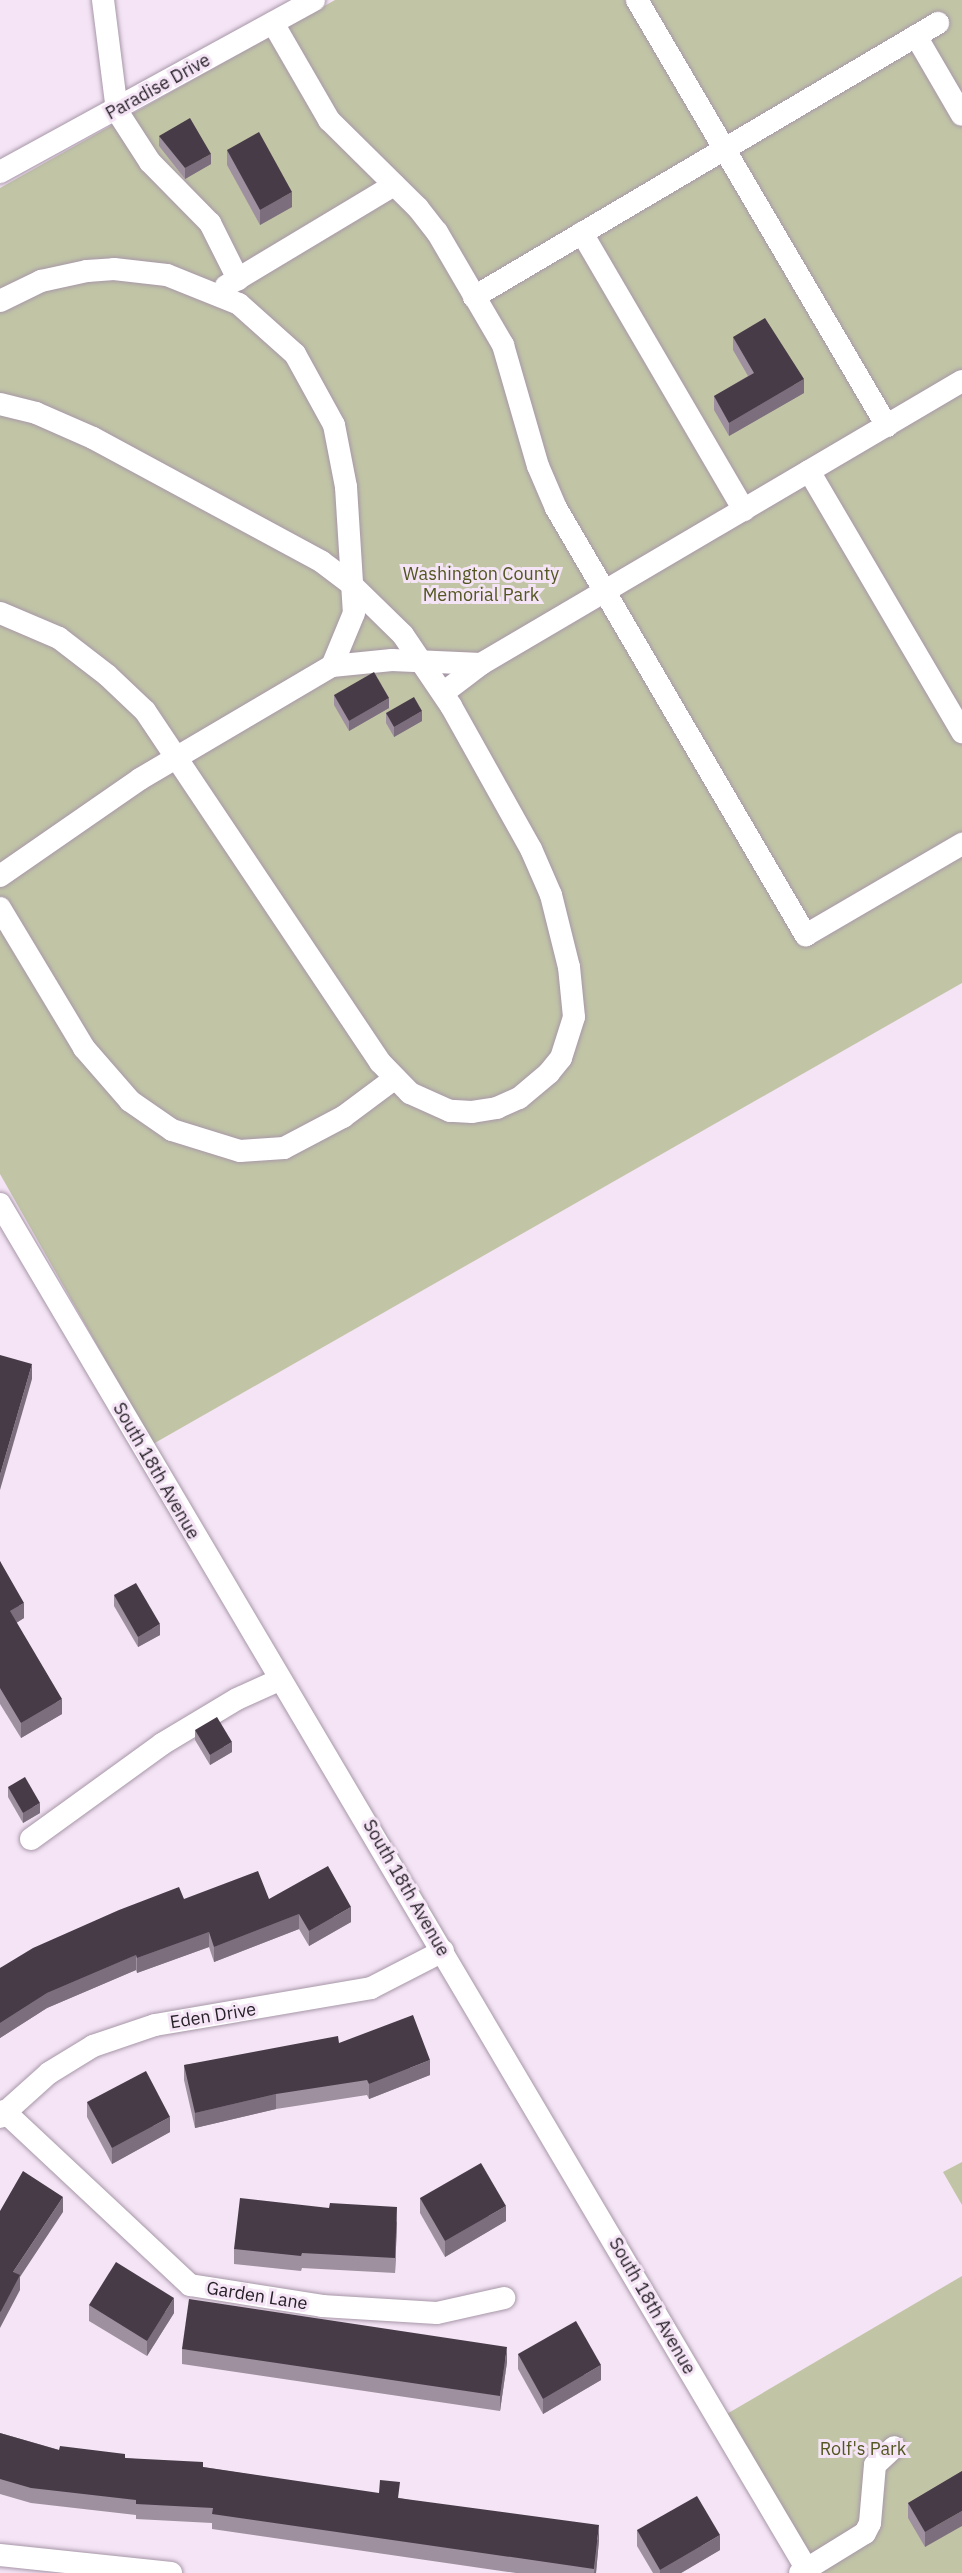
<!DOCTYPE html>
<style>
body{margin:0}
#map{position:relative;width:962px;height:2573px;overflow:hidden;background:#f4e4f5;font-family:"IBM Plex Sans",sans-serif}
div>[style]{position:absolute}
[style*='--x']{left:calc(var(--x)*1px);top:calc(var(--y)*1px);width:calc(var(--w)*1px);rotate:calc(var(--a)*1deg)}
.green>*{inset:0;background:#c1c5a6}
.roads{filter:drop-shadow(0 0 2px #a797a8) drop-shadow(0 0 2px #a797a8)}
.minor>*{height:22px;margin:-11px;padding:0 11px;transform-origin:11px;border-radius:11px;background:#fff}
.wall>*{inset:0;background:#9e909e}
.shaded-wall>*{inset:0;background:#7c6e7c}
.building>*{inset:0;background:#483b48}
span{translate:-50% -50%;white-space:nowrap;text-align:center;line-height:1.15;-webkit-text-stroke:6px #f4e4f5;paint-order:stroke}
.street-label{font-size:18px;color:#272128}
.park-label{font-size:18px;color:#525620}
</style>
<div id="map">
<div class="green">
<i style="clip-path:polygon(335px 0,962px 0,962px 983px,153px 1444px,0 1174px,0 188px)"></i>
<i style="clip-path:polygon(962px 2162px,962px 2205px,943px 2172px)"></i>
<i style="clip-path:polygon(962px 2276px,962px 2573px,819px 2573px,725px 2415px)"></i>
</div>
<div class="roads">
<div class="minor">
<i style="--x:103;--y:0;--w:112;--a:82.8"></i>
<i style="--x:117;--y:111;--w:61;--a:57.1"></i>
<i style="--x:150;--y:162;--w:86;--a:45.5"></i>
<i style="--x:210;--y:223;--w:63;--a:63.4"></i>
<i style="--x:637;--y:0;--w:494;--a:59.6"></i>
<i style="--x:273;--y:23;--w:112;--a:60"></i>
<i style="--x:329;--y:120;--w:125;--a:44.7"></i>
<i style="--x:418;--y:208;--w:31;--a:52"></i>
<i style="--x:437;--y:232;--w:131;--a:59.7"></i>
<i style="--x:503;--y:345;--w:126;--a:73.9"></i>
<i style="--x:538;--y:466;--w:46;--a:66.8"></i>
<i style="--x:556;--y:508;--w:495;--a:59.7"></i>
<i style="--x:806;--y:935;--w:181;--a:-30.3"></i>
<i style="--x:916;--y:36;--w:91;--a:59.8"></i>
<i style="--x:0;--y:172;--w:358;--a:-28.7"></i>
<i style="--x:582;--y:233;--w:321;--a:59.7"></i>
<i style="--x:226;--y:286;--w:196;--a:-31"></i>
<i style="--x:474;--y:297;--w:539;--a:-30.56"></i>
<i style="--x:0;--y:301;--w:46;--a:-26"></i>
<i style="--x:41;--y:281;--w:47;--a:-12.3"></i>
<i style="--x:87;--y:271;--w:27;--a:-4"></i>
<i style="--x:114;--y:269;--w:53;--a:6.5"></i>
<i style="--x:167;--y:275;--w:78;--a:21.9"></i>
<i style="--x:239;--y:304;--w:75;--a:41.8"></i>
<i style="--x:295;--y:354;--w:81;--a:61.2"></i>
<i style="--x:334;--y:425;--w:63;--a:79"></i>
<i style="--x:346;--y:487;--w:126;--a:86.4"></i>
<i style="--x:354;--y:613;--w:57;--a:112.5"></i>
<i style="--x:0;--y:404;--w:37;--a:14"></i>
<i style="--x:36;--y:413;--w:62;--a:23.7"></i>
<i style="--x:93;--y:438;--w:260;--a:28.4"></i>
<i style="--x:322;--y:562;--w:38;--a:37"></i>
<i style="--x:352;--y:585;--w:71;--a:44.4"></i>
<i style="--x:403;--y:635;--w:86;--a:55.9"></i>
<i style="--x:451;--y:706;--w:164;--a:60.8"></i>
<i style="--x:531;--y:849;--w:50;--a:66.5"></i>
<i style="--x:551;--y:895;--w:74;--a:76"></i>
<i style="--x:569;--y:967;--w:50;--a:84.3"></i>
<i style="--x:574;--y:1017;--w:43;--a:107.6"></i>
<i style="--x:561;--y:1058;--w:19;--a:129"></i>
<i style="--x:549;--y:1073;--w:39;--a:140"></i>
<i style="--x:519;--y:1098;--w:24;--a:156"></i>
<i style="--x:497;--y:1108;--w:25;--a:171"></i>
<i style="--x:472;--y:1112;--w:22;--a:-177"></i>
<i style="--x:450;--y:1111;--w:44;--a:-155.8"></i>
<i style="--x:410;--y:1093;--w:43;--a:-134.1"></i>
<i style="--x:380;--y:1062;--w:422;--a:-123.8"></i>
<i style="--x:145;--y:711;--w:52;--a:-136.5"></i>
<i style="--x:107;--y:675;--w:61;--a:-142.4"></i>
<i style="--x:59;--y:638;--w:64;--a:-157"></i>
<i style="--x:809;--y:471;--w:303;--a:59.6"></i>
<i style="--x:443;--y:693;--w:48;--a:-37.3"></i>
<i style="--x:481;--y:664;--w:558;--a:-30.47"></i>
<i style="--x:0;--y:876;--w:170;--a:-34.7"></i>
<i style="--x:140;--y:779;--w:223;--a:-30.5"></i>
<i style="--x:332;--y:666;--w:60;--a:-5.7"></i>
<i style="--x:392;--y:660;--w:89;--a:2.6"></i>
<i style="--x:0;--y:908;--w:163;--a:59"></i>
<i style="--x:84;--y:1048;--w:70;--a:49"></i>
<i style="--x:130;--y:1101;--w:51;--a:34.6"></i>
<i style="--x:172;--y:1130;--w:71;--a:17.2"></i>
<i style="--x:240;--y:1151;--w:44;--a:-3.9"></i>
<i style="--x:284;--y:1148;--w:67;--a:-27.7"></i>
<i style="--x:343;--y:1117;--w:64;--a:-36.7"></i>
<i style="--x:0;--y:1204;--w:1590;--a:59.42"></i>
<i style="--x:31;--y:1839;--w:162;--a:-35.9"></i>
<i style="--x:162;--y:1744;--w:87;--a:-31"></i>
<i style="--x:237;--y:1699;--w:46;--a:-24.3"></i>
<i style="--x:4;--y:2111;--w:255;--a:43.1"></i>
<i style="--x:190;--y:2285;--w:134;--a:9"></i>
<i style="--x:322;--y:2306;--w:115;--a:3.5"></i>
<i style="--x:437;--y:2313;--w:69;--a:-12.6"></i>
<i style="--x:0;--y:2117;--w:66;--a:-41.9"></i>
<i style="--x:49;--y:2073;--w:52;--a:-31.5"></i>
<i style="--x:93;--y:2046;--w:65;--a:-18.7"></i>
<i style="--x:155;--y:2025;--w:219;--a:-9.7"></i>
<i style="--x:371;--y:1988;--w:81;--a:-27.2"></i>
<i style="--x:0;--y:2555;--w:172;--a:6"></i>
<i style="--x:800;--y:2573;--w:76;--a:-31.6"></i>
<i style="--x:865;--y:2533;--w:11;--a:-63"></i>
<i style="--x:870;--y:2523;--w:58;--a:-85.1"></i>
<i style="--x:875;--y:2465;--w:26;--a:-43"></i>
</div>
</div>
<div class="wall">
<i style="clip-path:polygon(159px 136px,211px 164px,185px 179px,159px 146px)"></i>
<i style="clip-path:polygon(227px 150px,292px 207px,260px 225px,227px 165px)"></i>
<i style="clip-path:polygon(733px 337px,804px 393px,729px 436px,714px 410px,714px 396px,748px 376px,733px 350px)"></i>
<i style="clip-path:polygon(334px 695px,389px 708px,349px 731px,334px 705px)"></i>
<i style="clip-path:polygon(386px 713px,422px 721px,394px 737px,386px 723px)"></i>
<i style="clip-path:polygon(0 1561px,24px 1618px,16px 1623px,62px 1714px,21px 1738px,0 1704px)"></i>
<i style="clip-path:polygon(114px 1595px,160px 1635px,138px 1647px,114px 1606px)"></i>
<i style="clip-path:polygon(195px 1730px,232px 1752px,210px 1765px,195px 1740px)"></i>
<i style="clip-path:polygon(8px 1787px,40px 1813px,23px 1823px,8px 1797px)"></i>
<i style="clip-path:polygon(184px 1899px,269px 1899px,351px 1922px,309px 1946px,299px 1929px,214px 1962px,209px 1947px,137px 1973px,136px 1970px,47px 2008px,0 2038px,0 1968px)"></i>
<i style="clip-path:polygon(339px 2043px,430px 2075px,369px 2099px,367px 2095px,276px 2109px,195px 2128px,184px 2080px,184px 2065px)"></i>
<i style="clip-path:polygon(87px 2102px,170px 2132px,112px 2164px,87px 2117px)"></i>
<i style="clip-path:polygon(420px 2198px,506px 2221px,445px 2257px,420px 2213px)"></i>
<i style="clip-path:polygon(329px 2208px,397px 2222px,395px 2273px,302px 2268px,301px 2271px,234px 2264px,234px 2249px)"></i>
<i style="clip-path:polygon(89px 2305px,174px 2313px,147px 2356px,89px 2321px)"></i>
<i style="clip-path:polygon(182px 2349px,507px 2362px,500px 2411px,182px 2364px)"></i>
<i style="clip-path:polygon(518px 2354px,601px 2380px,543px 2414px,518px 2369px)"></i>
<i style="clip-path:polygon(0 2433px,59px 2450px,203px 2467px,400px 2498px,599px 2540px,596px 2573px,516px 2573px,212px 2529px,212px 2523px,136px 2519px,136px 2515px,31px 2503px,0 2494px)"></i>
<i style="clip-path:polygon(962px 2471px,925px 2547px,908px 2518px,908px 2503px)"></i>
<i style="clip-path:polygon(637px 2530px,720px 2550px,681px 2573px,653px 2573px,637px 2546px)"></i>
</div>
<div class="shaded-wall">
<i style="clip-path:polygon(211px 154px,211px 164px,185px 179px,185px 168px)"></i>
<i style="clip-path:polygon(292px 192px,292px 207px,260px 225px,260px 210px)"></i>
<i style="clip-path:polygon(804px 379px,804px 393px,729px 436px,729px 423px)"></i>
<i style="clip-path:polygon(389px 698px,389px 708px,349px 731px,349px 721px)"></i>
<i style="clip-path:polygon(422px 711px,422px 721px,394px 737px,394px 727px)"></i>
<i style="clip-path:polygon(32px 1364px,32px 1379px,0 1490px,0 1475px)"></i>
<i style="clip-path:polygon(24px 1603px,24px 1618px,10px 1627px,10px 1611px)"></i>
<i style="clip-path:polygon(160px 1624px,160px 1635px,138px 1647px,138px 1637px)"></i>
<i style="clip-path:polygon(62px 1699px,62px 1714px,21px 1738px,21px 1723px)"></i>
<i style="clip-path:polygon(232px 1742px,232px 1752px,210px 1765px,210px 1755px)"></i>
<i style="clip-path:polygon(40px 1803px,40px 1813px,23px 1823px,23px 1813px)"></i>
<i style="clip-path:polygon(351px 1907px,351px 1922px,309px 1946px,309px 1931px)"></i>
<i style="clip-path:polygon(299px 1914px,299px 1929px,214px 1962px,214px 1947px)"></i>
<i style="clip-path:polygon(209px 1932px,209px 1947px,137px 1973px,137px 1958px)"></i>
<i style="clip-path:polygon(136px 1955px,136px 1970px,47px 2008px,0 2038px,0 2023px,47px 1993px)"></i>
<i style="clip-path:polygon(430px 2060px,430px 2075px,369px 2099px,369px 2084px)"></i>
<i style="clip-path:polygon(276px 2094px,276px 2109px,195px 2128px,195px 2113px)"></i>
<i style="clip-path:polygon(170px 2117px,170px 2132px,112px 2164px,112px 2148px)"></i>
<i style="clip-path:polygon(63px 2197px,63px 2212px,20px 2277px,20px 2290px,0 2328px,0 2313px,13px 2272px)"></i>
<i style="clip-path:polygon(506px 2206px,506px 2221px,445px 2257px,445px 2241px)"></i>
<i style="clip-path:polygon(397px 2207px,397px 2222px,395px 2273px,395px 2258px)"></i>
<i style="clip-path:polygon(174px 2298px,174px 2313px,147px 2356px,147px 2341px)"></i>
<i style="clip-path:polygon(507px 2347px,507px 2362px,500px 2411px,500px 2396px)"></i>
<i style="clip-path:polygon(601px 2365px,601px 2380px,543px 2414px,543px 2399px)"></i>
<i style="clip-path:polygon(962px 2511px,962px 2526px,925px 2547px,925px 2532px)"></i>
<i style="clip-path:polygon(599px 2525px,599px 2540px,596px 2573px,594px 2573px)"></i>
<i style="clip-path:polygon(720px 2535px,720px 2550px,681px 2573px,660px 2573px,660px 2570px)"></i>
</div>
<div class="building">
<i style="clip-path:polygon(190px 118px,211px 154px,185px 168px,159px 136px)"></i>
<i style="clip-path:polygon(259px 132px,292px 192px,260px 210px,227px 150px)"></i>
<i style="clip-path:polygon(765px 318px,804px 379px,729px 423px,714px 396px,754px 373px,733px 337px)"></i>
<i style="clip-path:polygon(374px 672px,389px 698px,349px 721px,334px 695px)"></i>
<i style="clip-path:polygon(414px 697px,422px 711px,394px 727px,386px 713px)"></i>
<i style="clip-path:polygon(0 1355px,32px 1364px,0 1475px)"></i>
<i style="clip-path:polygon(0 1561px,24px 1603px,10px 1611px,62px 1699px,21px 1723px,0 1688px)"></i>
<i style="clip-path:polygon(136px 1583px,160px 1624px,138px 1637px,114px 1595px)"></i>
<i style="clip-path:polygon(217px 1717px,232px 1742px,210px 1755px,195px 1730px)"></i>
<i style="clip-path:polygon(25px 1777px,40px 1803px,23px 1813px,8px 1787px)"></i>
<i style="clip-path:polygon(328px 1866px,351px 1907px,309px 1931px,299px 1914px,214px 1947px,209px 1932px,137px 1958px,136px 1955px,47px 1993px,0 2023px,0 1968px,33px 1948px,119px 1910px,179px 1887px,184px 1899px,258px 1871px,269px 1899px)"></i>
<i style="clip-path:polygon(413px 2015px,430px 2060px,369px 2084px,367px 2080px,276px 2094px,195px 2113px,184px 2065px,338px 2036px,339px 2043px)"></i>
<i style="clip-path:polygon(146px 2071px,170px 2117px,112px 2148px,87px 2102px)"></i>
<i style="clip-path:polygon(481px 2163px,506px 2206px,445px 2241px,420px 2198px)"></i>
<i style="clip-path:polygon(23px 2171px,63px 2197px,13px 2272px,20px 2275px,0 2313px,0 2211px)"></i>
<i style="clip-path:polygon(240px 2198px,329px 2208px,330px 2203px,397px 2207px,395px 2258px,302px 2253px,301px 2256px,234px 2249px)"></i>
<i style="clip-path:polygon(116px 2262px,174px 2298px,147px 2341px,89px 2305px)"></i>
<i style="clip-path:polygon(189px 2299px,507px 2347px,500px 2396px,182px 2349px)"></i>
<i style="clip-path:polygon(576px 2321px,601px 2365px,543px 2399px,518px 2354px)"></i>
<i style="clip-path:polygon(0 2433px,59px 2450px,60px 2446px,125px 2454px,125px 2458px,203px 2462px,203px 2467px,379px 2493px,380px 2480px,400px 2482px,398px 2498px,599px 2525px,594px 2569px,212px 2514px,213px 2508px,136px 2504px,136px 2500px,31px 2488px,0 2479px)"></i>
<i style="clip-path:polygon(962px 2471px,962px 2511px,925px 2532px,908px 2503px)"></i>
<i style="clip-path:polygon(697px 2496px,720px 2535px,660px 2570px,637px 2530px)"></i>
</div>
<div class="street-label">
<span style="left:158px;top:87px;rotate:-29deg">Paradise Drive</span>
<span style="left:156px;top:1471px;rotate:60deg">South 18th Avenue</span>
<span style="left:406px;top:1888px;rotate:60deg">South 18th Avenue</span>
<span style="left:213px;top:2016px;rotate:-9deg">Eden Drive</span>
<span style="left:257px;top:2296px;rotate:9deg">Garden Lane</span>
<span style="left:652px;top:2306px;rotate:60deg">South 18th Avenue</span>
</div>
<div class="park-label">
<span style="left:481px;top:585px">Washington County<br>Memorial Park</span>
<span style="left:863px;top:2449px">Rolf's Park</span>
</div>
</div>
